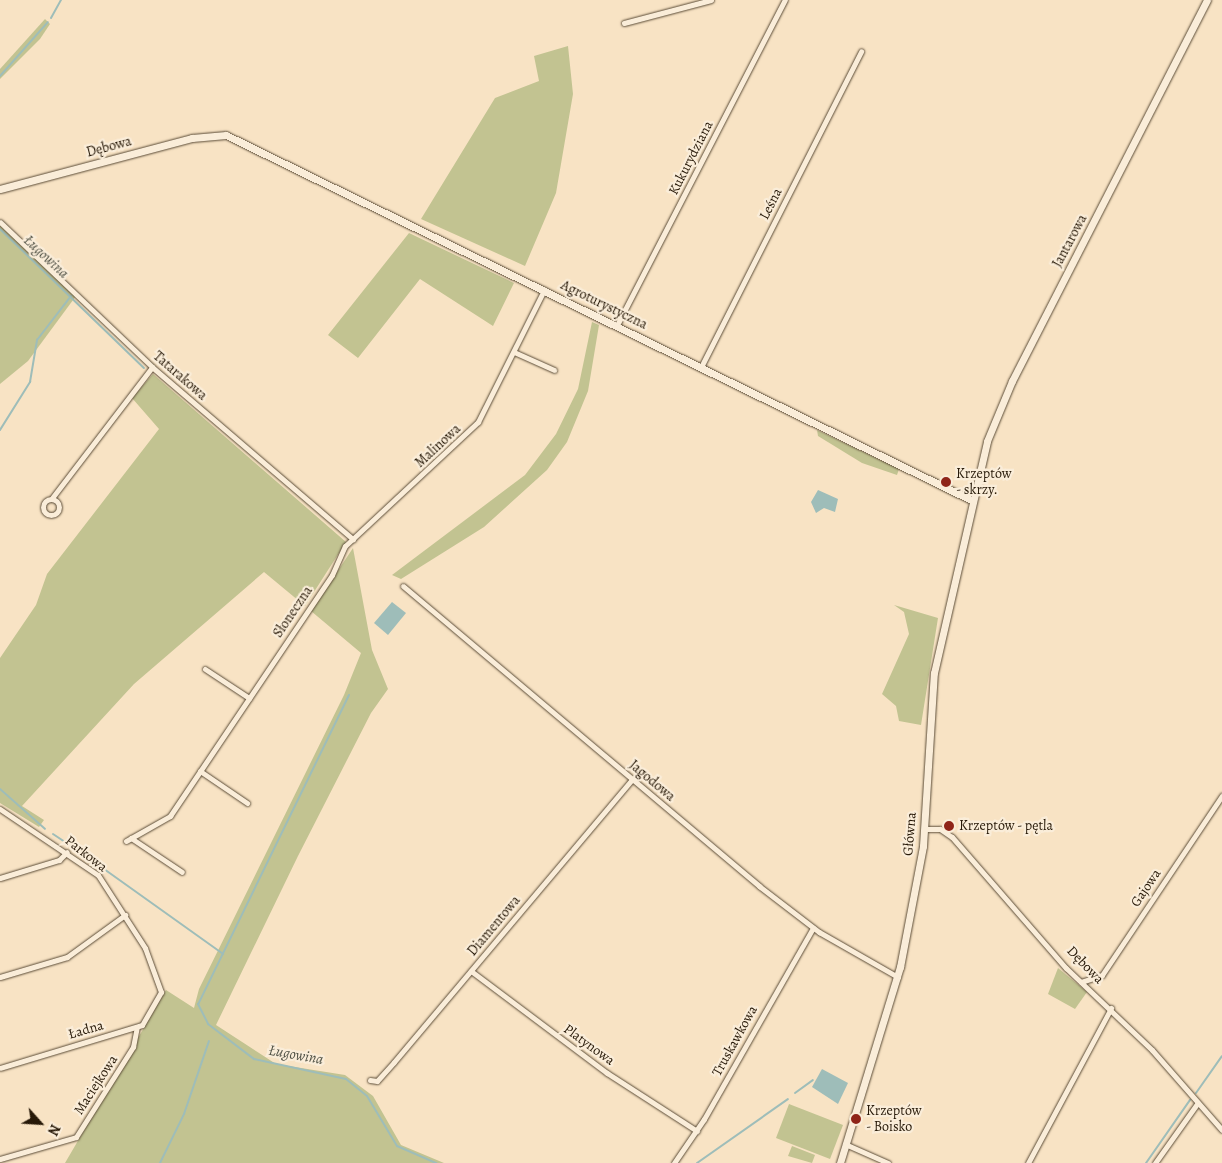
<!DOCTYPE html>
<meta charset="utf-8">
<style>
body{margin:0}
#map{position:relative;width:1222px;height:1163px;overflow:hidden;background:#f8e3c4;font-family:Alegreya,serif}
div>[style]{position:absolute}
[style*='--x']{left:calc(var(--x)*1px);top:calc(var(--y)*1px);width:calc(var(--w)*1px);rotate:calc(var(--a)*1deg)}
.green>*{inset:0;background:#c2c391}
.water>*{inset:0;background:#9ebdb9}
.stream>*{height:2px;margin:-1px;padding:0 1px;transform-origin:1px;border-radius:1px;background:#9ebdb9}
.roads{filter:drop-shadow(0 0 1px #5b4c37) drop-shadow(0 0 1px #5b4c37)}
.minor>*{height:5px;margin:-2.5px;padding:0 2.5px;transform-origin:2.5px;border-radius:2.5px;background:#faedd9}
.minor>.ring{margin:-2.5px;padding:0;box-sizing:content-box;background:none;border:5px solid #faedd9;border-radius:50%}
.tertiary>*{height:7px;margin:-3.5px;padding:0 3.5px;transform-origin:3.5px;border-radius:3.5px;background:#faedd9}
.dots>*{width:14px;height:14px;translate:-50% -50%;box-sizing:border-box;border:2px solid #faedd9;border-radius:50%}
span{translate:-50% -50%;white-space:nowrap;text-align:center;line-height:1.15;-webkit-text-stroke:4.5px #faedd9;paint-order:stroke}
.street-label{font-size:14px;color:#271908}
.poi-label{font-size:14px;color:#271908}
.left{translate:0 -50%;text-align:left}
.water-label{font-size:15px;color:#515246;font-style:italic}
.north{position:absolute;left:15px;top:1098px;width:50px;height:50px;-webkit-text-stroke:4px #faedd9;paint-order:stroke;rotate:116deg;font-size:14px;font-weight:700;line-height:20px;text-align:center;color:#271908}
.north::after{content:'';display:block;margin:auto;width:18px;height:22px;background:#271908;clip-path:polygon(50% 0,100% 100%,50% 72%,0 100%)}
</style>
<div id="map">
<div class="green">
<i style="clip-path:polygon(45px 19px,50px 24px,40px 39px,0 79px,0 69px)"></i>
<i style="clip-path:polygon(568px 46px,573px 94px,556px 193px,525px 266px,421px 219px,495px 98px,539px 81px,534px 56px)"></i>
<i style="clip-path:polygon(0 225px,76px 296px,28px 361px,0 384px)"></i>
<i style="clip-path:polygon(409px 233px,514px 283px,493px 326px,420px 279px,358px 358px,328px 335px)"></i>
<i style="clip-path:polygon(592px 322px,599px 325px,588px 391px,567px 442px,547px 470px,484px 527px,401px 579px,392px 575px,525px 475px,556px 434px,578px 389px)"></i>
<i style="clip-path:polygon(153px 374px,346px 542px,305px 606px,264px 572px,134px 684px,22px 806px,44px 820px,39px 827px,0 803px,0 658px,36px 605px,47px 574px,159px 429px,132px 398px)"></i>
<i style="clip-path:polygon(817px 430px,899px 469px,897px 475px,862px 463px,818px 436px)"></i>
<i style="clip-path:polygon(353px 548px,372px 650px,388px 689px,371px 713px,298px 856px,216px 1025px,276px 1064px,345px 1075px,373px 1096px,401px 1145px,444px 1163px,65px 1163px,166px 990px,194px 1008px,199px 989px,344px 695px,361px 653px,311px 611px)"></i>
<i style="clip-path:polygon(894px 605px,938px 618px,921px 725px,899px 721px,896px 706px,882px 694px,909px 634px,904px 612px)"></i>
<i style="clip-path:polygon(1058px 968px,1087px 992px,1075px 1009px,1048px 994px)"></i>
<i style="clip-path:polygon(789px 1104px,843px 1125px,830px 1159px,776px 1138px)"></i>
<i style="clip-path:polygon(792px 1146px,815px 1155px,812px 1163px,788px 1156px)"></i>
</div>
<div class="water">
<i style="clip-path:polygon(818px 490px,838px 499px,835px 512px,824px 508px,816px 513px,811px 502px)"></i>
<i style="clip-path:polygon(392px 602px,406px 613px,388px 635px,374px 623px)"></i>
<i style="clip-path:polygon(822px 1069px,848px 1083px,838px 1104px,812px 1087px)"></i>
</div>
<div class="stream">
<i style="--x:51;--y:18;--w:21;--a:-61"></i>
<i style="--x:0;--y:76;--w:72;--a:-48.4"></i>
<i style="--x:0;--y:229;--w:200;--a:44"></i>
<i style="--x:0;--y:430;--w:57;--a:-58"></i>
<i style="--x:30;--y:382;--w:43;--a:-80.5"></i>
<i style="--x:37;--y:340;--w:56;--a:-52.3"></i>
<i style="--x:349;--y:695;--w:344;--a:116"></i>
<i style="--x:198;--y:1004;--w:22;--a:63"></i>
<i style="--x:208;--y:1024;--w:58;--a:37.3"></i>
<i style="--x:254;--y:1059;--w:94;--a:12.3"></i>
<i style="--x:346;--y:1079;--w:27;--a:39"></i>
<i style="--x:367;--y:1096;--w:58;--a:59"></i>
<i style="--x:397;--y:1146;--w:43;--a:23.6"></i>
<i style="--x:0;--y:789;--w:60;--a:41.6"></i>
<i style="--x:53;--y:834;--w:43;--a:33.7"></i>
<i style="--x:97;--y:864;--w:155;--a:35.5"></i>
<i style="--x:795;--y:1093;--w:22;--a:-36"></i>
<i style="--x:1196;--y:1093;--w:45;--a:-54.9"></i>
<i style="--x:160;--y:1163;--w:55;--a:-63.9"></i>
<i style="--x:184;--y:1114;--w:77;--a:-71.1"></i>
<i style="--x:697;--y:1163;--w:111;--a:-35.1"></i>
<i style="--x:1146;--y:1163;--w:77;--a:-55.1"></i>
</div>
<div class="roads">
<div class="minor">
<i style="--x:624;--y:23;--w:90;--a:-14.8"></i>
<i style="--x:0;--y:222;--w:210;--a:43.6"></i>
<i style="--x:152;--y:367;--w:265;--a:40.6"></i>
<i style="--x:617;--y:325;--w:366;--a:-62.7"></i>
<i style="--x:514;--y:352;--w:44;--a:24.2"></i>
<i style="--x:701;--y:367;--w:354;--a:-63.1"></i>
<i style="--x:52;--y:498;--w:165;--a:-52.6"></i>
<i class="ring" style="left:43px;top:499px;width:11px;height:11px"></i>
<i style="--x:403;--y:586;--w:466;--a:40.1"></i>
<i style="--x:759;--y:886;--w:76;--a:37.5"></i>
<i style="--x:819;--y:932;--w:91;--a:29.7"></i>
<i style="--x:205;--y:669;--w:53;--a:33.4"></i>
<i style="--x:200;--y:771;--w:57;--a:34.2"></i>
<i style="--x:0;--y:809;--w:118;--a:34"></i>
<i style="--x:98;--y:875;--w:87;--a:57.2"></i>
<i style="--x:145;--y:948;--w:47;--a:70"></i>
<i style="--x:161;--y:992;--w:38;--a:120"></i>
<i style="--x:142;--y:1025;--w:148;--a:163.2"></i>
<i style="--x:925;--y:829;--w:15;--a:0"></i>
<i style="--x:940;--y:829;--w:14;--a:34"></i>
<i style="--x:952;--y:837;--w:174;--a:49"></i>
<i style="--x:1066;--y:968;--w:119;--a:43.6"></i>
<i style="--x:1152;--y:1050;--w:106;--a:48.8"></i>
<i style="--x:131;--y:838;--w:61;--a:33.7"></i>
<i style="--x:126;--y:841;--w:51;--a:-29.6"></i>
<i style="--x:170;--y:816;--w:290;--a:-56.1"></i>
<i style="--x:332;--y:575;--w:32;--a:-66"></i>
<i style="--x:345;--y:546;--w:182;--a:-43"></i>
<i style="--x:478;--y:422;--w:148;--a:-63.4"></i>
<i style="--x:0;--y:878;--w:62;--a:-17"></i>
<i style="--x:59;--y:860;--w:11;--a:-45"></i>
<i style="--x:471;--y:971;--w:170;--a:36.9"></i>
<i style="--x:607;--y:1073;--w:107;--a:32.8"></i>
<i style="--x:0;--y:977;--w:70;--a:-16.6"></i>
<i style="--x:67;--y:957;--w:72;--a:-35.9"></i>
<i style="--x:1081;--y:982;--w:22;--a:-18"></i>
<i style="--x:1102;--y:975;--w:216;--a:-56.2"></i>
<i style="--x:370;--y:1080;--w:7;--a:8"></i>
<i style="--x:377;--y:1081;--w:25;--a:-48"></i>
<i style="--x:394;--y:1062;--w:370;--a:-49.9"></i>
<i style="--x:845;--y:1144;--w:47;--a:23.8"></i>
<i style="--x:0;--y:1159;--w:79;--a:-16.1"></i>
<i style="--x:76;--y:1137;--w:107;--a:-57.7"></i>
<i style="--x:133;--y:1047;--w:20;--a:-79"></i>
<i style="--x:674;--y:1163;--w:53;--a:-55.7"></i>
<i style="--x:704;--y:1119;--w:220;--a:-60.3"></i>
<i style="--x:1028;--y:1163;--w:176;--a:-61.8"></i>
<i style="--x:1155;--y:1163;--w:72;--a:-54.6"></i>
</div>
<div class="tertiary">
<i style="--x:0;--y:189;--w:199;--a:-14.9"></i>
<i style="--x:192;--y:138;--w:34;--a:-5"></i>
<i style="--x:226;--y:135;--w:830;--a:26.1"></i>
<i style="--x:840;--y:1163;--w:205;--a:-73"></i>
<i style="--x:900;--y:967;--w:123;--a:-79.2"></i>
<i style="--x:923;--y:846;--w:173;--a:-86.4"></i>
<i style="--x:934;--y:673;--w:238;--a:-77.1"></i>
<i style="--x:987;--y:441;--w:65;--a:-67.4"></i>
<i style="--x:1012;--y:381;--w:428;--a:-62.9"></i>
</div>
</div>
<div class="dots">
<i style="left:946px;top:482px;background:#8f2418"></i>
<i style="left:949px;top:826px;background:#8f2418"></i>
<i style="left:856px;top:1119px;background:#8f2418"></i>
</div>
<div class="street-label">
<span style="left:109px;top:147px;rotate:-15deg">Dębowa</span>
<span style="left:691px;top:158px;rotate:-63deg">Kukurydziana</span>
<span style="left:771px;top:204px;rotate:-63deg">Leśna</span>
<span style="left:1070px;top:241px;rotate:-62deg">Jantarowa</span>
<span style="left:604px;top:305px;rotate:26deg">Agroturystyczna</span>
<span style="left:180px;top:376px;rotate:41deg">Tatarakowa</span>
<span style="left:438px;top:446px;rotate:-43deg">Malinowa</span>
<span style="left:293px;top:612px;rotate:-56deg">Słoneczna</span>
<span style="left:652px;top:781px;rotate:40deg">Jagodowa</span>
<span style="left:910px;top:834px;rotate:-85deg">Główna</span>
<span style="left:86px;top:854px;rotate:38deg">Parkowa</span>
<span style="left:1146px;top:888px;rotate:-56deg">Gajowa</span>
<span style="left:494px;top:926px;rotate:-50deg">Diamentowa</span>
<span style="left:1085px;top:965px;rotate:46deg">Dębowa</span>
<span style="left:86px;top:1030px;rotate:-16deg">Ładna</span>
<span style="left:735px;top:1041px;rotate:-61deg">Truskawkowa</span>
<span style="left:589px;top:1045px;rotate:36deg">Platynowa</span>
<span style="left:96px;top:1085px;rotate:-57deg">Maciejkowa</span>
</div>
<div class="poi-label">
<span class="left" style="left:956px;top:482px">Krzeptów<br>- skrzy.</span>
<span class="left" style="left:959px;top:826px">Krzeptów - pętla</span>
<span class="left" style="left:866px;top:1119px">Krzeptów<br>- Boisko</span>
</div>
<div class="water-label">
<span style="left:46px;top:257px;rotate:43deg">Ługowina</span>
<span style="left:296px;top:1055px;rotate:10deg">Ługowina</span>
</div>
<div class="north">N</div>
</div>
